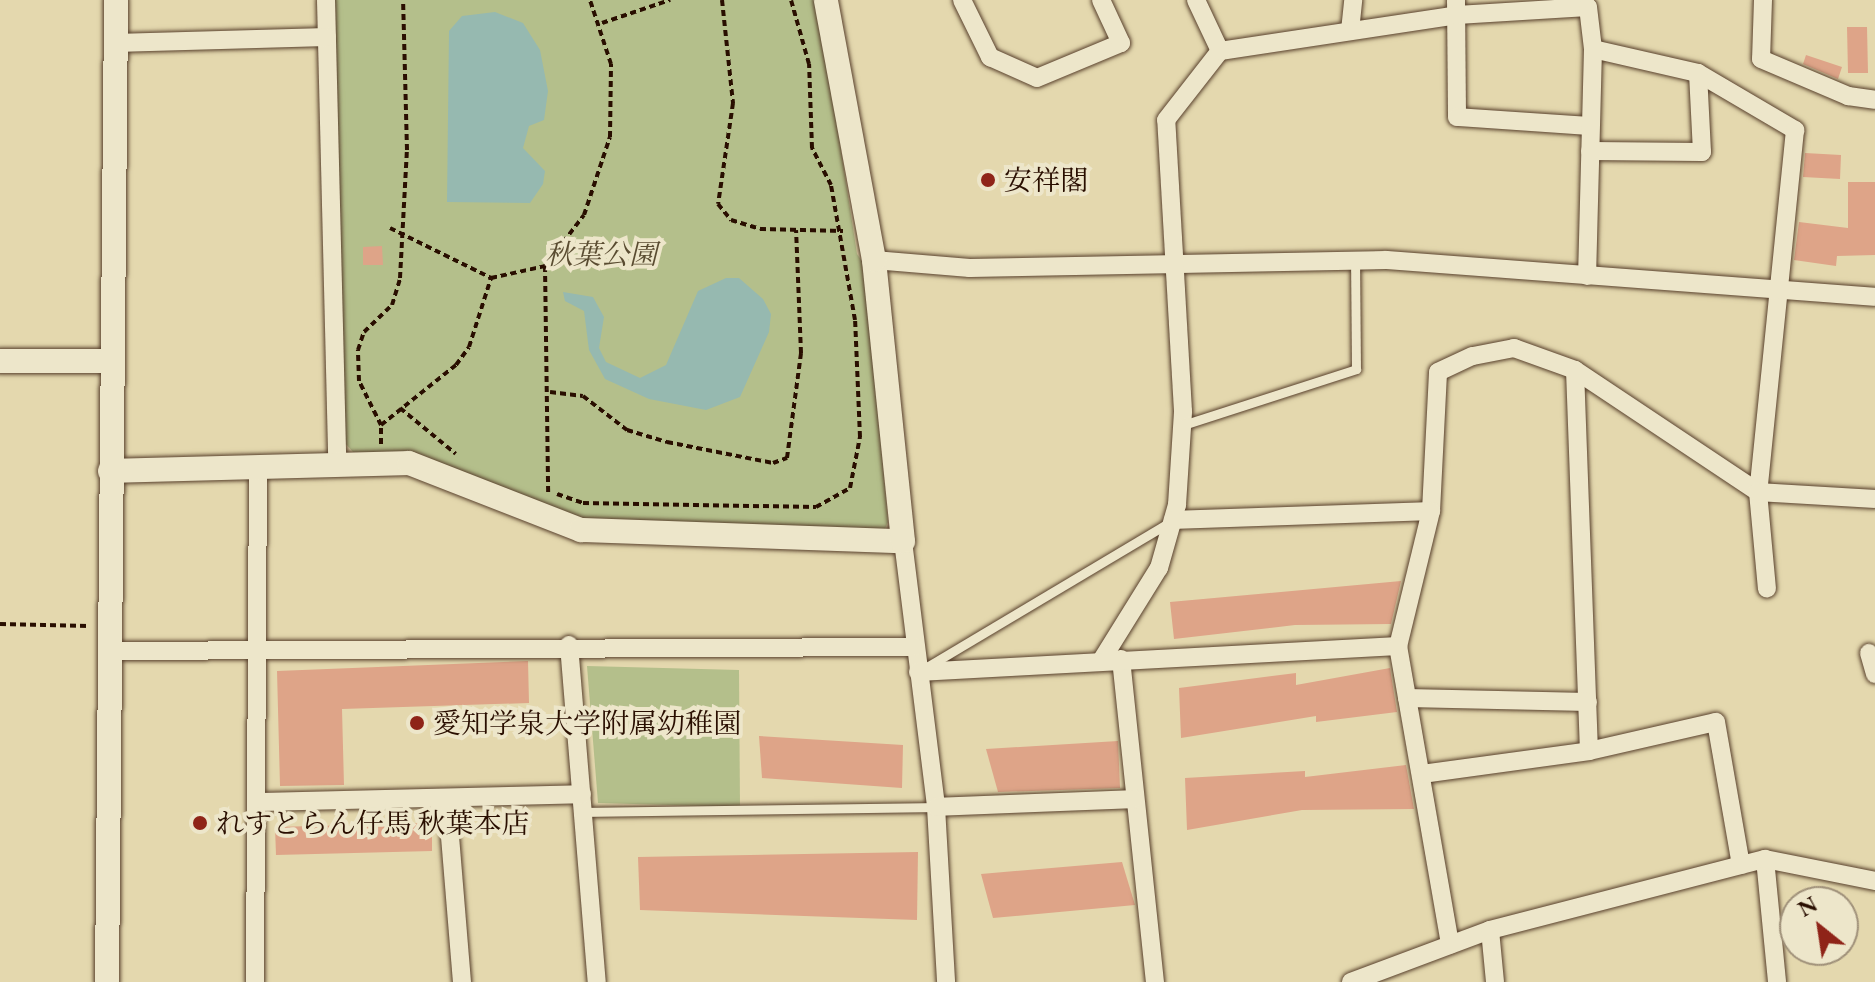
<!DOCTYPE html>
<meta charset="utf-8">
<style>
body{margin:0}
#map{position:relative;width:1875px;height:982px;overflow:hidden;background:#e4d8ae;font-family:"EB Garamond","Noto Serif JP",serif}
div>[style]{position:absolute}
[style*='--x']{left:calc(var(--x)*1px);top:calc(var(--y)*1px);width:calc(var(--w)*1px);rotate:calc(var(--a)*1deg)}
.green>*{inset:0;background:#b4bf8b}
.water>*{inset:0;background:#96b9b0}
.building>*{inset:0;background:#dea488}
.path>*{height:4px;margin-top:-2px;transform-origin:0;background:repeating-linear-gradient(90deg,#290e00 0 6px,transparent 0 10px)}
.roads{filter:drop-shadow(0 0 2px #58402c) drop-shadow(0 0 2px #58402c)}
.lane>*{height:9px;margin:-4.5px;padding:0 4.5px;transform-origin:4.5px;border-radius:4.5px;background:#ede6ca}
.street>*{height:18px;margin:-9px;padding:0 9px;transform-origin:9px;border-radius:9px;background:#ede6ca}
.secondary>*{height:24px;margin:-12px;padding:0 12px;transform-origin:12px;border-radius:12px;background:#ede6ca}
.dots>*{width:22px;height:22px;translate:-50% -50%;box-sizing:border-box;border:4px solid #ede6ca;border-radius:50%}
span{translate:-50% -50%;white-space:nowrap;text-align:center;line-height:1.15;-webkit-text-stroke:8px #ede6ca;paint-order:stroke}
.poi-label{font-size:28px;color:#290e00}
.left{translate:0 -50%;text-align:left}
.park-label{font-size:28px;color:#5a4c31;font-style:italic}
.north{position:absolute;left:1779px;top:886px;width:80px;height:80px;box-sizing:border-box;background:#ede6ca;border:2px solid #9f9079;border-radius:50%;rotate:330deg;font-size:22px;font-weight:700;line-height:32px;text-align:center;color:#290e00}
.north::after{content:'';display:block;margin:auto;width:28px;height:36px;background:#8f2418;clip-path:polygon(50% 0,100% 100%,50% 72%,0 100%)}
</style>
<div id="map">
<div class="green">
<i style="clip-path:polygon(335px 0,818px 0,857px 254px,866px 267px,888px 522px,884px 531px,583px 521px,414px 452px,353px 452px,345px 443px)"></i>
<i style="clip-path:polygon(587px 666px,739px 670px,740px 807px,598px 803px)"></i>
</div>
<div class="water">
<i style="clip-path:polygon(495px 12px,523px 23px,540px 50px,548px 91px,544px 120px,529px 126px,523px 148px,545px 171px,543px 184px,530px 203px,447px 202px,449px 31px,462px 16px)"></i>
<i style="clip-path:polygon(726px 278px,739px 278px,763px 299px,771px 314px,769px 332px,740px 397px,706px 410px,649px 399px,605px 379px,589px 350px,584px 311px,565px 301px,563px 292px,593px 297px,604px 317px,599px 348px,606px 362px,640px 378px,666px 365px,698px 291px)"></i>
</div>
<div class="building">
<i style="clip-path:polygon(1847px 27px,1867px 27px,1868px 73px,1848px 73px)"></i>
<i style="clip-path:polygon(1806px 55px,1842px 67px,1838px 79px,1803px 64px)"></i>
<i style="clip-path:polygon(1805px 153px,1841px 155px,1840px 179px,1803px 177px)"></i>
<i style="clip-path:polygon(1848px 182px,1875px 182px,1875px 255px,1837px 256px,1836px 266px,1794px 260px,1799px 222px,1848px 228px)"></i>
<i style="clip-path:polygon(382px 246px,383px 265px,363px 265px,363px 247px)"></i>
<i style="clip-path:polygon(1401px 581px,1391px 624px,1295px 625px,1174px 639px,1170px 602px)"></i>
<i style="clip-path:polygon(528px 661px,529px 703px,342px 709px,344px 785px,280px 786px,277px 671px)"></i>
<i style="clip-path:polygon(1390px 668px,1397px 712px,1316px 722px,1316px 716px,1181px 738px,1179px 688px,1296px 673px,1296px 685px)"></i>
<i style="clip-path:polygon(759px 736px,903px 745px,902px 788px,762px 778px)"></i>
<i style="clip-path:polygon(1118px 741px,1120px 788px,998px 792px,986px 749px)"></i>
<i style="clip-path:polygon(1406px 765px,1414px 809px,1302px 810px,1187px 830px,1185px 778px,1305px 771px,1305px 777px)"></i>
<i style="clip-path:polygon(432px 823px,432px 851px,276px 855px,275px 827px)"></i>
<i style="clip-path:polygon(918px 852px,917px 920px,640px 910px,638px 857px)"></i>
<i style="clip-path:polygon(1122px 862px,1135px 905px,993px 918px,981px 874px)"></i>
</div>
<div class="path">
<i style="--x:722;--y:0;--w:104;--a:83.9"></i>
<i style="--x:733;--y:103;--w:102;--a:98.4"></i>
<i style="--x:718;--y:204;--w:21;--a:51"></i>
<i style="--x:731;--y:220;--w:30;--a:17"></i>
<i style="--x:760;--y:229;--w:83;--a:1.4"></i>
<i style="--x:602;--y:23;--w:72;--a:-18.7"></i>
<i style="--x:390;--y:228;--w:113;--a:26.3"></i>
<i style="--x:491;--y:278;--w:55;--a:-12.5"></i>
<i style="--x:545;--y:266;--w:64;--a:-52.6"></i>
<i style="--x:584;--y:215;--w:82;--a:-71.6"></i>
<i style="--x:610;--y:137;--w:73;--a:-89.2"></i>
<i style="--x:611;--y:64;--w:67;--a:-108.2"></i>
<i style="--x:545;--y:266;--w:229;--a:89.2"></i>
<i style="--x:550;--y:392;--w:33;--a:7"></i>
<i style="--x:583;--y:396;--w:56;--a:37.7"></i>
<i style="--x:627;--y:430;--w:42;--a:16.7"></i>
<i style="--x:667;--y:442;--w:108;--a:11.2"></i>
<i style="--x:773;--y:463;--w:15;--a:-20"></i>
<i style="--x:787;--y:458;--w:106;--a:-82.4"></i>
<i style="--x:801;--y:353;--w:123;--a:-92.3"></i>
<i style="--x:400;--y:408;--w:72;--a:39.4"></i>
<i style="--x:381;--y:425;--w:49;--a:-116.6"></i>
<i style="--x:359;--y:381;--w:31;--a:-92"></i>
<i style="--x:358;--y:350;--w:19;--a:-72"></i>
<i style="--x:364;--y:332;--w:39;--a:-44"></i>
<i style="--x:392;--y:305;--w:28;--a:-73"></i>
<i style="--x:400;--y:278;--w:128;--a:-86.9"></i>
<i style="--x:407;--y:150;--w:150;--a:-91.5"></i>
<i style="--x:381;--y:444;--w:19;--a:-90"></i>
<i style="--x:381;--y:425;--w:96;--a:-38.7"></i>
<i style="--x:456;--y:365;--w:22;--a:-54"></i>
<i style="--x:469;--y:347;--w:72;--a:-72.3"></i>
<i style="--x:557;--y:494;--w:28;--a:19"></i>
<i style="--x:583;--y:503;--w:233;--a:1"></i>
<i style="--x:816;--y:507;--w:39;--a:-29"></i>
<i style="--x:850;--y:488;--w:52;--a:-78.9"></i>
<i style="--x:860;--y:437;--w:117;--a:-92.4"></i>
<i style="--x:855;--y:320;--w:137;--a:-100.1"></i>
<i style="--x:831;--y:185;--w:42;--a:-117.2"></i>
<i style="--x:812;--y:148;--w:84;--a:-92"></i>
<i style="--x:809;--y:64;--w:66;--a:-105.7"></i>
<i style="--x:0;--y:624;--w:89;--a:1.3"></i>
</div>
<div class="roads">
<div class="lane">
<i style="--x:1183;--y:425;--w:182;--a:-17.9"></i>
<i style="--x:1356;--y:369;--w:107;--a:-90.5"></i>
<i style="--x:925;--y:668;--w:285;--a:-30.8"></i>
<i style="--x:584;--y:812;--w:352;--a:-0.8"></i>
</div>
<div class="street">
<i style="--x:326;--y:0;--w:461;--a:88.6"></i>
<i style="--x:962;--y:0;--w:64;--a:63.8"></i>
<i style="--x:990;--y:57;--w:51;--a:24.1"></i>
<i style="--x:1037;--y:78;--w:91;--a:-22.6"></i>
<i style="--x:1121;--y:43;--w:47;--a:-114.9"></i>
<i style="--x:1456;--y:0;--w:117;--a:89.5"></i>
<i style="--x:1457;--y:117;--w:131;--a:3.9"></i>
<i style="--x:1763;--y:0;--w:59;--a:91.9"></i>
<i style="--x:1761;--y:59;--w:95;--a:23"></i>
<i style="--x:1848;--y:96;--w:27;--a:8"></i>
<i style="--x:1350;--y:31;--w:31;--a:-84"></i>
<i style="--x:115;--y:43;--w:212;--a:-1.6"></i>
<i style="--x:1593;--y:49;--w:108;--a:12.9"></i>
<i style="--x:1698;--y:73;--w:113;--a:30.4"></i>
<i style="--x:1795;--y:130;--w:364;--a:95.8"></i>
<i style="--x:1758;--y:492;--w:97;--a:84.7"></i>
<i style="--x:1220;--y:51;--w:240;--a:-8.6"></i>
<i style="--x:1457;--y:15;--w:131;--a:-3.5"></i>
<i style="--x:1588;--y:7;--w:42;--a:83.2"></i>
<i style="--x:1593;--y:49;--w:227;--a:91.5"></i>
<i style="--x:1590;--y:151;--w:112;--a:0.5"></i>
<i style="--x:1702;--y:152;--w:79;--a:-92.9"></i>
<i style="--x:874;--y:260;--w:96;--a:4.8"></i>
<i style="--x:970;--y:268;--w:416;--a:-1.1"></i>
<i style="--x:1386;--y:260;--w:490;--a:4.3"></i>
<i style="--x:1575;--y:370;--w:381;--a:87.9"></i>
<i style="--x:1431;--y:511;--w:139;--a:-87.1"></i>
<i style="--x:1438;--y:372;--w:38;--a:-25"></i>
<i style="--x:1473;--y:356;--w:42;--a:-11"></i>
<i style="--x:1514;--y:348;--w:65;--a:19.8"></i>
<i style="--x:1575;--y:370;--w:220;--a:33.7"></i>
<i style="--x:1758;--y:492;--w:117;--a:3.4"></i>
<i style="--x:1173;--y:520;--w:258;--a:-2"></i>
<i style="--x:1431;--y:511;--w:139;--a:103.7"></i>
<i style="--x:903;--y:541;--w:268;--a:82.9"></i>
<i style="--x:936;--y:807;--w:175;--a:86.7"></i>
<i style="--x:569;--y:645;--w:338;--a:85.3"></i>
<i style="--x:112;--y:651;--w:802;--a:-0.29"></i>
<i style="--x:1869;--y:653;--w:22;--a:74"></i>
<i style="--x:1121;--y:659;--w:325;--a:84"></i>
<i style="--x:1101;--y:661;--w:110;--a:-58.1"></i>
<i style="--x:1159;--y:568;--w:66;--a:-74.1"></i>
<i style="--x:1177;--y:505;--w:94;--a:-86.3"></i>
<i style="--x:1183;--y:411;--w:291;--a:-93.3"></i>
<i style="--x:1166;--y:120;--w:88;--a:-52"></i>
<i style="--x:1220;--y:51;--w:56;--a:-115.2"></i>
<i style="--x:918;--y:672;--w:481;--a:-3.1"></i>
<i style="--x:1398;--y:646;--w:303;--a:80.1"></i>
<i style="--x:1407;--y:698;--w:181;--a:1.3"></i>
<i style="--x:1422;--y:774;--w:169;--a:-7.8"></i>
<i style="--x:1589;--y:751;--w:130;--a:-12.9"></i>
<i style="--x:1716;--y:722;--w:145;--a:80.1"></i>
<i style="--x:447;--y:800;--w:183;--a:85.3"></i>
<i style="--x:260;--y:802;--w:322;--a:-1.4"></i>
<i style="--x:936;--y:807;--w:198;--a:-2.3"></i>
<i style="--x:1765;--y:859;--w:124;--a:84.4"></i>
<i style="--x:1490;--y:930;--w:52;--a:84.5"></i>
<i style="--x:255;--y:982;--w:517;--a:-89.67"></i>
<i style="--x:1351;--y:982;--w:148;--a:-20.5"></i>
<i style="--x:1490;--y:930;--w:284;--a:-14.5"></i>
<i style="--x:1765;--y:859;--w:112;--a:11.3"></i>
</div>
<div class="secondary">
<i style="--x:0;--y:361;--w:111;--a:0"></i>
<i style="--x:110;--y:471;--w:299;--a:-1.5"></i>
<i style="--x:409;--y:463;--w:185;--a:21.3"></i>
<i style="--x:581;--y:530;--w:322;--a:2"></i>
<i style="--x:903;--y:541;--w:282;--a:-95.9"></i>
<i style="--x:874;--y:260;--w:264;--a:-100.5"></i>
<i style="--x:107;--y:982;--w:982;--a:-89.47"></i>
</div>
</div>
<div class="dots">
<i style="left:988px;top:180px;background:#8f2418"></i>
<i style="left:417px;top:723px;background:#8f2418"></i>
<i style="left:200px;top:823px;background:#8f2418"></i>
</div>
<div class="poi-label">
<span class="left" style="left:1004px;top:180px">安祥閣</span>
<span class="left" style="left:433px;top:723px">愛知学泉大学附属幼稚園</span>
<span class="left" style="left:216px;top:823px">れすとらん仔馬 秋葉本店</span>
</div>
<div class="park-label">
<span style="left:601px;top:254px">秋葉公園</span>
</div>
<div class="north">N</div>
</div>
